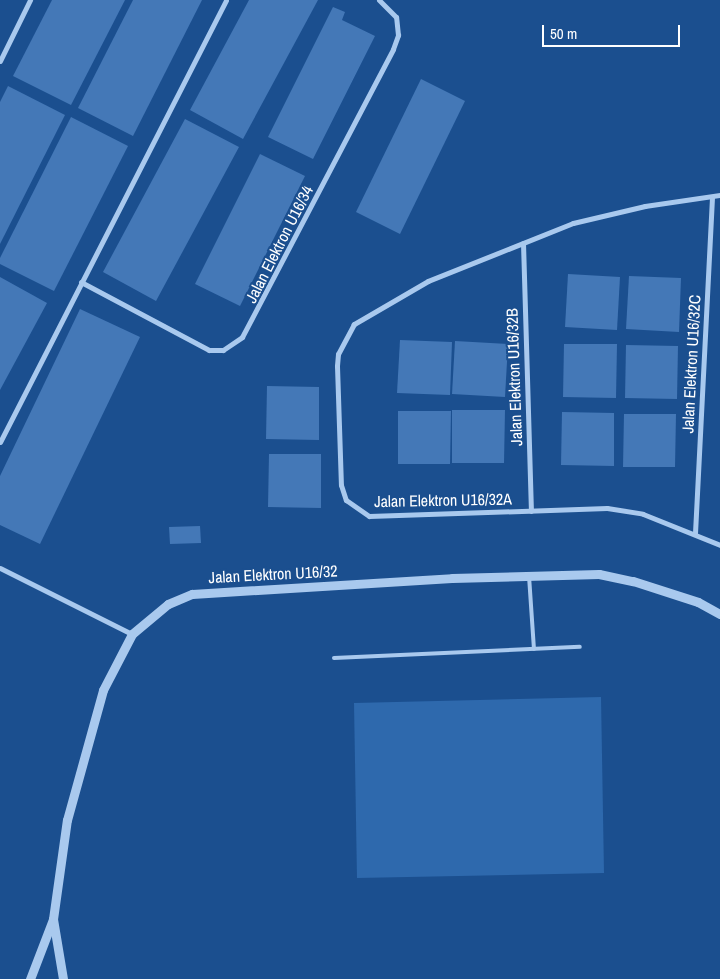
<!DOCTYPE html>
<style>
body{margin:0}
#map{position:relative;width:720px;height:979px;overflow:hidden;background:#1b4f8f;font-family:"Archivo Narrow",sans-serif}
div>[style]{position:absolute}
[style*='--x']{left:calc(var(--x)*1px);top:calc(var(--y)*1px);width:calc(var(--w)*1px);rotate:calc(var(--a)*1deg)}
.green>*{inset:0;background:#2e69ad}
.building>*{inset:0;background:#4478b7}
.service>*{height:4px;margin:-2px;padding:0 2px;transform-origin:2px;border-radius:2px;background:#a9c9ee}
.minor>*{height:5px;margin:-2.5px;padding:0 2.5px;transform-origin:2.5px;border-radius:2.5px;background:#a9c9ee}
.tertiary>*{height:9px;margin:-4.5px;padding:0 4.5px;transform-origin:4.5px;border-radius:4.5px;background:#a9c9ee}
span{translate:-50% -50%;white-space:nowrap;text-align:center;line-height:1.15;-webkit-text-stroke:4px #1b4f8f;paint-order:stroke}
.street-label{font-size:16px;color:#fff}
.scale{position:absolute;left:542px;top:25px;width:138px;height:22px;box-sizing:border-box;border:2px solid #fff;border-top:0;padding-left:6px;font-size:15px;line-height:18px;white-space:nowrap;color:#fff;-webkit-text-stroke:4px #1b4f8f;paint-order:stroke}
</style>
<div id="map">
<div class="green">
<i style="clip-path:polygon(601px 697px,604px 873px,357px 878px,354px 703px)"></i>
</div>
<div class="building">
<i style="clip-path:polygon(52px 0,125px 0,71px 105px,13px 76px)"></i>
<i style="clip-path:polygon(133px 0,202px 0,133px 136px,78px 108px)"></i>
<i style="clip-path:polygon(249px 0,318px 0,243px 139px,190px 110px)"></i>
<i style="clip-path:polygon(333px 7px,345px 12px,342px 20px,375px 36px,313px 159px,268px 137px)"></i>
<i style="clip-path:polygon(421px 79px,465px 101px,400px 234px,356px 212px)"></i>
<i style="clip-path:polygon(8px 86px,65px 115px,0 244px,0 102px)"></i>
<i style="clip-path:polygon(71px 117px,128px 146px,54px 291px,0 264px,0 258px)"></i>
<i style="clip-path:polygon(185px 119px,239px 147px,156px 301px,103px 272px)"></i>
<i style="clip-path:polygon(260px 154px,305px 176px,240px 306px,195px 284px)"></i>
<i style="clip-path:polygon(568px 274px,620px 277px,617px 330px,565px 327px)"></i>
<i style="clip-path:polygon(629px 276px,681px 278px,679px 332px,626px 329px)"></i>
<i style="clip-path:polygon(0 277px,47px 303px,0 390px)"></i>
<i style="clip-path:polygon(80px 309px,140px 337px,40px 544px,0 525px,0 476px)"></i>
<i style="clip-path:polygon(400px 340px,452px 342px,450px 395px,397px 393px)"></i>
<i style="clip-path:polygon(455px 341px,508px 344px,505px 397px,452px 394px)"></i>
<i style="clip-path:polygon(564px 344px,617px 344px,616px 398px,563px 397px)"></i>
<i style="clip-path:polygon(626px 345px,678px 346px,677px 399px,625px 398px)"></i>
<i style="clip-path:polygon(267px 386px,319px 387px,319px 440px,266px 439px)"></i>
<i style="clip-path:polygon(452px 410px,505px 410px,504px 463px,452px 463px)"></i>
<i style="clip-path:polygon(398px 411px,451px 411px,450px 464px,398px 464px)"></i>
<i style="clip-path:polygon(562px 412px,614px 413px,614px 466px,561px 465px)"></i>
<i style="clip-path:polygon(624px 414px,676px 414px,675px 467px,623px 467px)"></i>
<i style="clip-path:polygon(269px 454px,321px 454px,321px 508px,268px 507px)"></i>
<i style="clip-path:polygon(200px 526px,201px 543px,170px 544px,169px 527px)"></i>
</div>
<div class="service">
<i style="--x:529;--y:576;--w:73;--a:86.1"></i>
<i style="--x:334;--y:658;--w:246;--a:-2.6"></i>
</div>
<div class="minor">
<i style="--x:0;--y:61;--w:68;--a:-63.8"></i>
<i style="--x:720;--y:195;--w:76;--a:171.7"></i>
<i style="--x:645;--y:206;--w:74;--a:166.7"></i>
<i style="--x:573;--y:223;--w:156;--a:158.2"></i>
<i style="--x:428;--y:281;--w:86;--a:149.8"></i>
<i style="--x:354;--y:324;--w:34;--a:118"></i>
<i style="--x:338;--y:354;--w:12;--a:95"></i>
<i style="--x:337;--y:366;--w:119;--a:88.1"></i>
<i style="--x:341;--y:485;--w:16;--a:72"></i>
<i style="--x:346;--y:500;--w:28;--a:35"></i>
<i style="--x:369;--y:516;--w:238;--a:-1.9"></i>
<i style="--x:607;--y:508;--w:36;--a:9"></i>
<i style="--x:643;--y:514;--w:83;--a:21.9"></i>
<i style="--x:523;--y:243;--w:268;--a:88.3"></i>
<i style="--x:81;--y:282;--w:145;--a:28"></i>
<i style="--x:209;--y:350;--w:14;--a:0"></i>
<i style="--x:223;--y:350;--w:23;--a:-34"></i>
<i style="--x:242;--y:337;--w:325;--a:-62.3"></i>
<i style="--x:393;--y:49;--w:15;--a:-70"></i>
<i style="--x:398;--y:35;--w:18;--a:-96"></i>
<i style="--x:396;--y:17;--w:24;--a:-135"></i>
<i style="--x:0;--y:442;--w:496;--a:-62.9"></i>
<i style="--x:695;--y:533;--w:336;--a:-87.1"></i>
<i style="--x:0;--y:568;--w:148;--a:26.6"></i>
</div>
<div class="tertiary">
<i style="--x:53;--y:919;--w:61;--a:80.5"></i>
<i style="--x:30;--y:979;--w:64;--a:-69"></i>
<i style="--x:53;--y:919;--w:100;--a:-82"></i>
<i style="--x:67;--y:820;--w:135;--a:-74.5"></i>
<i style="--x:103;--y:690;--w:63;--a:-62.6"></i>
<i style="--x:132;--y:634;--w:47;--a:-39.8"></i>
<i style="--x:168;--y:604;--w:26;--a:-23"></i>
<i style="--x:192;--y:594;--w:260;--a:-3.5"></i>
<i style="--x:452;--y:578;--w:147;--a:-1.6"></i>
<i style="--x:599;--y:574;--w:35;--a:12"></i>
<i style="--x:633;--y:581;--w:68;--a:17.9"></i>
<i style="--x:698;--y:602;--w:25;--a:29"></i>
</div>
<div class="street-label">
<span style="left:279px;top:244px;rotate:-63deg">Jalan Elektron U16/34</span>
<span style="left:691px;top:364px;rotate:-87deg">Jalan Elektron U16/32C</span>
<span style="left:514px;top:377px;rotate:-92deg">Jalan Elektron U16/32B</span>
<span style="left:443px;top:500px;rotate:-1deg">Jalan Elektron U16/32A</span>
<span style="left:273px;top:574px;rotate:-3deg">Jalan Elektron U16/32</span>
</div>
<div class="scale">50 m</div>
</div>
